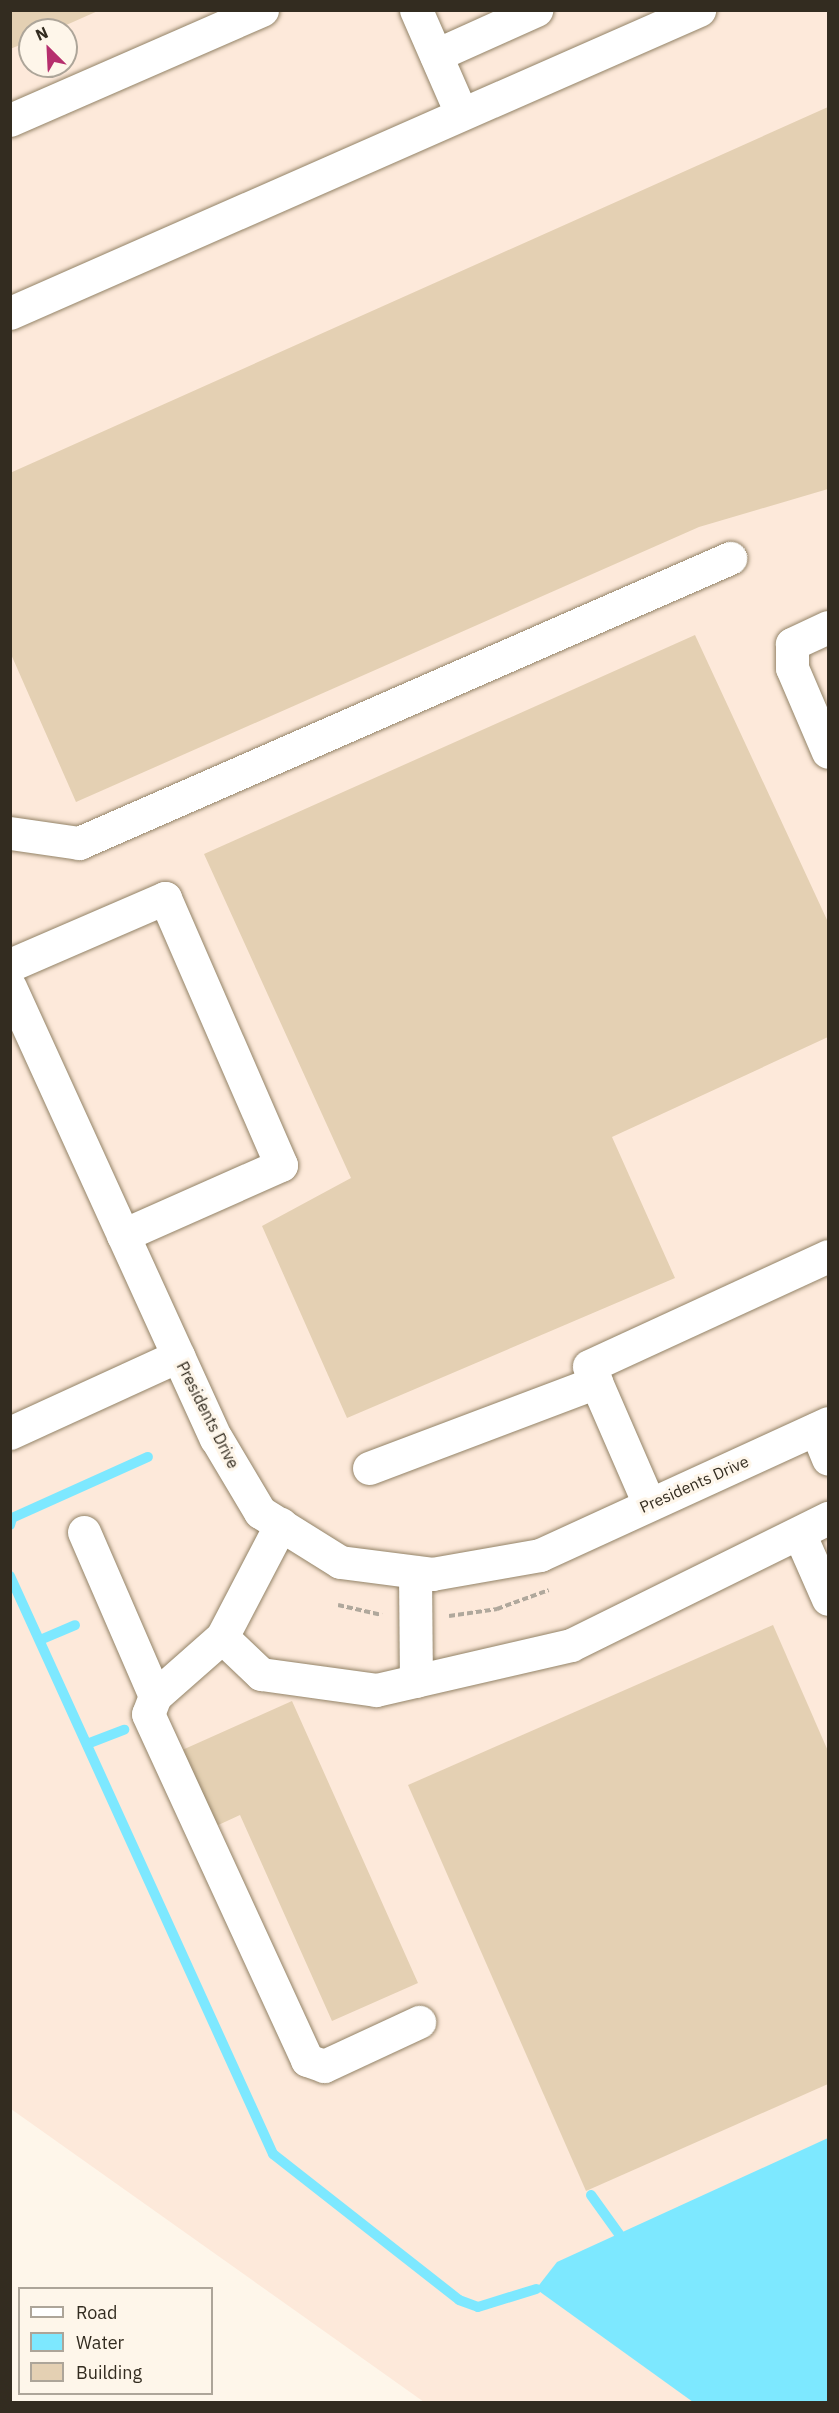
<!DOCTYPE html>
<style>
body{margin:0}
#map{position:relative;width:839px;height:2413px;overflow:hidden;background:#fef6ea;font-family:"IBM Plex Sans",sans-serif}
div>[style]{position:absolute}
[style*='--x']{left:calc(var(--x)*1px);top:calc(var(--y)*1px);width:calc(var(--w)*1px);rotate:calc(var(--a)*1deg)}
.industrial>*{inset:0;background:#fde9da}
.water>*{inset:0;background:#7de8ff}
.stream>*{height:10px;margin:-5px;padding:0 5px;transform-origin:5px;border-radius:5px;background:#7de8ff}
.building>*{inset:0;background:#e4d0b3}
.path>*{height:4px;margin-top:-2px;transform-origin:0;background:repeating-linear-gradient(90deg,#b0a89c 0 6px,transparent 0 9px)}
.roads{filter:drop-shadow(0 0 2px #938367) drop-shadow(0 0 2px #938367)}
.minor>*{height:33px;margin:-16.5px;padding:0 16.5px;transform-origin:16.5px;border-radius:16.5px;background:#fff}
span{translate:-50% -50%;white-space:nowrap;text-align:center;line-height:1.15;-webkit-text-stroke:6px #fef6ea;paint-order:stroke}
.street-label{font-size:16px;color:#332c20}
.frame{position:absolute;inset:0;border:12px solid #332c20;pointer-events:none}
.legend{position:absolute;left:18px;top:2287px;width:195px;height:108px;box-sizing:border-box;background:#fef6ea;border:2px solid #ada599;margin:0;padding:8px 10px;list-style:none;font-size:18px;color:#332c20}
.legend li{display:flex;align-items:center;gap:12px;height:30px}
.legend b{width:30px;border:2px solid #ada599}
.north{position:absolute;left:18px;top:18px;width:60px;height:60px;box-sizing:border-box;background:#fef6ea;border:2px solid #ada599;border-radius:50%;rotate:336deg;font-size:16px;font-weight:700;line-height:24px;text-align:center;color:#332c20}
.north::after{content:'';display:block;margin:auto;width:21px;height:27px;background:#b62e6d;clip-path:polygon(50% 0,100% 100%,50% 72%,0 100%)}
</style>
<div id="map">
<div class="industrial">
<i style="clip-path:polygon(evenodd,11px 11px,828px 11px,828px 2402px,424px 2402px,11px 2109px,11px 11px,30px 30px,66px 30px,66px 66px,30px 66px,30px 30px)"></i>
</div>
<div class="water">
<i style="clip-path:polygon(828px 2138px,828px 2402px,693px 2402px,536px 2289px,557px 2262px)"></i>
</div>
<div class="stream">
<i style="--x:10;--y:1525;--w:7;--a:-74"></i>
<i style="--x:12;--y:1518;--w:149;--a:-24.2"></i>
<i style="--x:10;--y:1576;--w:635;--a:65.53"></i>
<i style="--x:273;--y:2154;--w:236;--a:38.1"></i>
<i style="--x:459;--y:2300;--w:20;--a:20"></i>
<i style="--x:478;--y:2307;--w:61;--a:-17.2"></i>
<i style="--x:40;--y:1640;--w:38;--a:-23"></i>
<i style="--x:87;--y:1744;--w:40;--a:-21"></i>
<i style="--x:591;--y:2195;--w:48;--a:54.3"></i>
</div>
<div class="building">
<i style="clip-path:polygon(10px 10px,100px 10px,55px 30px,30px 30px,30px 41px,10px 49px)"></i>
<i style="clip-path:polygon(828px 107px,828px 489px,699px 527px,76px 802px,10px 652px,10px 473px)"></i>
<i style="clip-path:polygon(695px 635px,828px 922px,828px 1037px,612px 1137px,675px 1278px,347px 1418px,262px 1226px,351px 1178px,204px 854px)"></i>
<i style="clip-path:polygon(773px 1625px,828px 1751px,828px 2084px,586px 2191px,408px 1785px)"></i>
<i style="clip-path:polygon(292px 1701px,418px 1983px,332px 2021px,240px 1815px,214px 1827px,180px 1751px)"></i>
</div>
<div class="path">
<i style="--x:338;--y:1605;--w:45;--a:12.8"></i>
<i style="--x:449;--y:1616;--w:49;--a:-8.3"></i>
<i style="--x:497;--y:1609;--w:55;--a:-20.1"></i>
</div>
<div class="roads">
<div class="minor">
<i style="--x:416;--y:10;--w:112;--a:66.4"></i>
<i style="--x:436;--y:55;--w:110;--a:-24.2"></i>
<i style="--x:10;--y:120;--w:275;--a:-23.6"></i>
<i style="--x:10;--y:313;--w:753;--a:-23.74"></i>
<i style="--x:828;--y:627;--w:40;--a:155"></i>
<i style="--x:792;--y:644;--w:24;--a:90"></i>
<i style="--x:792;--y:668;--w:91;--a:66.8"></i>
<i style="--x:10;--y:833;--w:70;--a:8.2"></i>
<i style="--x:79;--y:843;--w:711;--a:-23.64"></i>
<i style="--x:10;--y:965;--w:169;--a:-23.4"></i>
<i style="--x:165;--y:898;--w:291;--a:66.5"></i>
<i style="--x:281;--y:1165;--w:173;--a:156.1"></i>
<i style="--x:10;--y:987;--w:496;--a:65.5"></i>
<i style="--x:216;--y:1438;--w:86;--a:59.3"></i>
<i style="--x:260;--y:1512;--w:94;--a:32"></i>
<i style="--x:340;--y:1562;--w:93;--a:7.4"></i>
<i style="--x:432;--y:1574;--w:110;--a:-10"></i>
<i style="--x:540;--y:1555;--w:317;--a:-24.6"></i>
<i style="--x:816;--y:1429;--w:32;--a:68"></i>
<i style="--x:10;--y:1433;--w:185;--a:-24.6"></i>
<i style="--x:369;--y:1468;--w:243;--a:-20.7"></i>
<i style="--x:649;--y:1504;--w:150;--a:-113.5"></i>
<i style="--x:589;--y:1366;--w:263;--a:-24.7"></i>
<i style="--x:281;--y:1524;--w:127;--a:117.6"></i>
<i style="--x:222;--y:1637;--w:54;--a:43.5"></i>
<i style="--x:261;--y:1674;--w:116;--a:7.9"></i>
<i style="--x:376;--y:1690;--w:200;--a:-13"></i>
<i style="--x:571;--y:1645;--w:287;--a:-26.3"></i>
<i style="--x:84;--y:1532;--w:179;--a:66.6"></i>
<i style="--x:799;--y:1533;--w:72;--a:66.3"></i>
<i style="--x:415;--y:1572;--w:109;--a:89.5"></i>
<i style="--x:222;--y:1637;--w:89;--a:138.6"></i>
<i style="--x:155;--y:1696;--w:19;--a:111"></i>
<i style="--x:148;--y:1714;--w:381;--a:65.3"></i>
<i style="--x:307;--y:2060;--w:18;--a:19"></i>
<i style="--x:324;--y:2066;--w:105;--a:-24.9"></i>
</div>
</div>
<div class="street-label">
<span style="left:208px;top:1415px;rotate:63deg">Presidents Drive</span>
<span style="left:694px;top:1484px;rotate:-24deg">Presidents Drive</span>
</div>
<div class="frame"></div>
<ul class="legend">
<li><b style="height:8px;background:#fff"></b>Road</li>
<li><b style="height:16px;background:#7de8ff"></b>Water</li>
<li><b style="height:16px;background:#e4d0b3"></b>Building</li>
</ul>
<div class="north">N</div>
</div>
